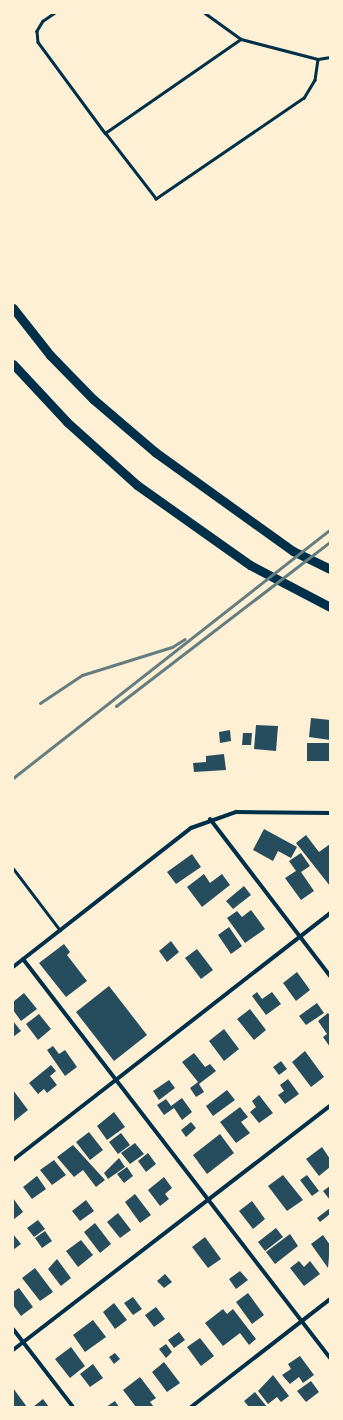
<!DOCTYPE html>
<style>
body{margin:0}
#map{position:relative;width:343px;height:1420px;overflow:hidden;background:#fdf0d5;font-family:"Titillium Web",sans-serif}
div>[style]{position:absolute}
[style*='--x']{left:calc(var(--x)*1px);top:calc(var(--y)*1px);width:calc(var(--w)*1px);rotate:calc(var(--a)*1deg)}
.building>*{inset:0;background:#264d5e}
.service>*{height:2.5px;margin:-1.25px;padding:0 1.25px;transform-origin:1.25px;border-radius:1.25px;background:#003049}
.minor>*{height:4px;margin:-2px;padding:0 2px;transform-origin:2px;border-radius:2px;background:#003049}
.motorway>*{height:9px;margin:-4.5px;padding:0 4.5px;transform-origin:4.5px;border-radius:4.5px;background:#003049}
.rail>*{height:3px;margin:-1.5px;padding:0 1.5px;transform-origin:1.5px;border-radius:1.5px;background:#657d81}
span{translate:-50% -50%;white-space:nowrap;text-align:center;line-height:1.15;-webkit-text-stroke:4px #fdf0d5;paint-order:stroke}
.frame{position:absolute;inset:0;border:14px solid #fdf0d5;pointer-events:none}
</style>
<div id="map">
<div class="building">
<i style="clip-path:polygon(311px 718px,330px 720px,330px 740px,309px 737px)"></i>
<i style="clip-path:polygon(256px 725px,278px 726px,276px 751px,254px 749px)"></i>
<i style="clip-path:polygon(230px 730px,231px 741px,220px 743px,219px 732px)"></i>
<i style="clip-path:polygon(243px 733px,252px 733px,251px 745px,242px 745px)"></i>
<i style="clip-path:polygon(307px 743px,330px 743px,329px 761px,307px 761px)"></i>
<i style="clip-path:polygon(224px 754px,226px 770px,194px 772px,193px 763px,206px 762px,206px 756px)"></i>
<i style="clip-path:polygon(264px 829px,297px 847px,291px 858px,278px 851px,273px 861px,253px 850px)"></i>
<i style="clip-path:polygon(306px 835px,319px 852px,330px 844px,330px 886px,296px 843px)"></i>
<i style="clip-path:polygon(301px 853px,310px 866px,301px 872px,314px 891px,301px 900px,285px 878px,296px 871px,289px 861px)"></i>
<i style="clip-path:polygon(192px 854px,201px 867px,176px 884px,167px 872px)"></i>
<i style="clip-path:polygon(204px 874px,210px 883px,222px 874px,230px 885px,202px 907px,187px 887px)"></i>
<i style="clip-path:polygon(244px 886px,251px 895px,233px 909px,226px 901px)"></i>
<i style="clip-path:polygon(251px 910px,265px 929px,245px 943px,227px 918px,237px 911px,242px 917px)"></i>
<i style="clip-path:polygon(229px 927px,242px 946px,231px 954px,218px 935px)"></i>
<i style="clip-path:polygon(171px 941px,179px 952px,167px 962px,159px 951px)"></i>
<i style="clip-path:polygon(64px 944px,70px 952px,67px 955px,87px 981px,66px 997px,39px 963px)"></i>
<i style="clip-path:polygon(197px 949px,213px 970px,201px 979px,185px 958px)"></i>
<i style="clip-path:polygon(297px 972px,310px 990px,296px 1001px,283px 983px)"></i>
<i style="clip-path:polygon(109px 986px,147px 1035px,114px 1061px,76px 1012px)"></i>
<i style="clip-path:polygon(257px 992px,262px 999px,272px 992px,281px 1004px,266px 1015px,252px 996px)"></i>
<i style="clip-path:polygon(24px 993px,37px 1009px,21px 1021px,13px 1010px,13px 1002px)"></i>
<i style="clip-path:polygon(317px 1003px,324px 1013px,306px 1025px,299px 1016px)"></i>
<i style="clip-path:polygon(250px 1009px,266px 1030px,254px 1040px,237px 1019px)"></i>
<i style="clip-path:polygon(328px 1013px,330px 1016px,330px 1047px,323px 1037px,327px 1034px,318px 1021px)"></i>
<i style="clip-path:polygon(39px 1014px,51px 1029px,38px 1040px,26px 1024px)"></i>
<i style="clip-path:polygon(13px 1021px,21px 1031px,13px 1037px)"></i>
<i style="clip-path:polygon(224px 1029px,239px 1049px,224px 1061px,209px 1041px)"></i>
<i style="clip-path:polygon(53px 1046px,59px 1054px,65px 1050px,77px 1067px,65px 1076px,47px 1050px)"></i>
<i style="clip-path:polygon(305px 1051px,324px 1077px,311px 1087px,292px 1062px)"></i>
<i style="clip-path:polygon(194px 1053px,205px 1067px,210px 1064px,216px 1071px,199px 1084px,204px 1092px,196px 1097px,190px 1088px,198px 1082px,182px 1062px)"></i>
<i style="clip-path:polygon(281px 1061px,287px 1069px,279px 1075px,273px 1067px)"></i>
<i style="clip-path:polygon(51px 1065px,56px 1071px,50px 1076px,57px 1085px,47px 1093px,44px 1089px,38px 1094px,29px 1083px)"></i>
<i style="clip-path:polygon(288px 1079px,299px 1094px,285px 1104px,278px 1095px,284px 1091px,280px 1085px)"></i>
<i style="clip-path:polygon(169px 1080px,175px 1088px,159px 1100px,153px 1091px)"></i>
<i style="clip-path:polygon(13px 1090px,28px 1110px,13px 1122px)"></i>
<i style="clip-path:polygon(227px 1090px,235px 1100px,213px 1116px,206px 1106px)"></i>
<i style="clip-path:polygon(259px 1095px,273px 1113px,259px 1123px,250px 1112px,256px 1107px,252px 1101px)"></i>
<i style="clip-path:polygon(182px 1098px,192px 1112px,182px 1120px,174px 1108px,164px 1115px,157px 1105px,166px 1099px,171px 1106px)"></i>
<i style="clip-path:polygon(240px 1107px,248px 1117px,241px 1122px,250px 1133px,236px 1143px,220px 1122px)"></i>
<i style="clip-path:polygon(114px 1112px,125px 1127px,107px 1140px,97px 1126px)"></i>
<i style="clip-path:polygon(191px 1122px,196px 1128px,186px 1137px,181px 1130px)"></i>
<i style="clip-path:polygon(89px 1132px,103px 1150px,90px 1160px,76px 1142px)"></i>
<i style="clip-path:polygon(121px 1133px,130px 1145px,118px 1154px,109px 1142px)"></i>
<i style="clip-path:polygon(220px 1134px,234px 1153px,207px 1174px,193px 1155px)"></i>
<i style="clip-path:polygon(135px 1143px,144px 1154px,130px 1164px,121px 1153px)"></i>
<i style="clip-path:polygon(73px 1145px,105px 1180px,96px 1187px,83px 1170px,74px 1177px,57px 1157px)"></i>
<i style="clip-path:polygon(322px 1147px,330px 1159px,330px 1167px,319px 1176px,306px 1159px)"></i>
<i style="clip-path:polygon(148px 1153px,156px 1164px,146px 1172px,138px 1161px)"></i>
<i style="clip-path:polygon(119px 1158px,125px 1167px,108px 1179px,104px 1173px)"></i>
<i style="clip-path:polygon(54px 1160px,66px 1175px,52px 1185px,40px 1170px)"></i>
<i style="clip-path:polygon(127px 1167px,133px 1176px,124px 1183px,117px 1174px)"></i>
<i style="clip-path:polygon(283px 1175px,303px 1200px,287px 1211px,268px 1186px)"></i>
<i style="clip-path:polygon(307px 1175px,319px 1191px,312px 1196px,300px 1180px)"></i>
<i style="clip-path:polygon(37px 1176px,46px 1189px,32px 1199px,23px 1187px)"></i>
<i style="clip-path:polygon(164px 1177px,172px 1188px,165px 1194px,169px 1199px,160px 1206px,148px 1190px)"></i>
<i style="clip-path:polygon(330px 1186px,330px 1200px,323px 1191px)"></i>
<i style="clip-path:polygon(135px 1194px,151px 1215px,140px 1223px,125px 1202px)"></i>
<i style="clip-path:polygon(13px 1198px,23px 1212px,13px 1220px)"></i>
<i style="clip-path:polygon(86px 1200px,94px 1211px,80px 1221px,72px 1211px)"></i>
<i style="clip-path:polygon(252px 1201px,265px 1219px,253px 1229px,239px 1211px)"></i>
<i style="clip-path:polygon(330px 1208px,330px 1214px,320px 1222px,317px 1218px)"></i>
<i style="clip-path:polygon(118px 1213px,131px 1230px,120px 1238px,107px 1222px)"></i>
<i style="clip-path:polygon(38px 1220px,45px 1229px,34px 1237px,27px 1228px)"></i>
<i style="clip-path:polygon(95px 1223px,111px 1244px,100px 1253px,84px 1232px)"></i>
<i style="clip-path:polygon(276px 1228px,283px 1237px,265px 1251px,258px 1242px)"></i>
<i style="clip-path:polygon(45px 1231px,52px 1241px,42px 1248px,35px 1238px)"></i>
<i style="clip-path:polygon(13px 1234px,21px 1244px,13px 1250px)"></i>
<i style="clip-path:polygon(290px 1234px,298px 1246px,275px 1264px,266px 1252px)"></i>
<i style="clip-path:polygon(323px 1235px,330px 1245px,328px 1268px,311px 1244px)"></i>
<i style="clip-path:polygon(205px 1237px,221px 1259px,208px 1268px,192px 1247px)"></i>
<i style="clip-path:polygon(81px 1240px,93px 1255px,78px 1267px,66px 1251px)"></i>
<i style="clip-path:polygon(57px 1259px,71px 1278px,61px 1286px,48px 1269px)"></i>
<i style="clip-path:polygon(299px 1261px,304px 1267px,310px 1261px,320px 1274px,304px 1286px,290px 1268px)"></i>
<i style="clip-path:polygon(35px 1268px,53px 1292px,40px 1301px,22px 1278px)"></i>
<i style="clip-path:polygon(240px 1271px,248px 1280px,236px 1289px,229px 1279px)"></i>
<i style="clip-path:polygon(165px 1274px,172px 1282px,164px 1288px,157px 1281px)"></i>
<i style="clip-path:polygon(19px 1288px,33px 1307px,21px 1316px,13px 1305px,13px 1292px)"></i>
<i style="clip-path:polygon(248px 1293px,264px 1315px,252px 1324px,236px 1302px)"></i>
<i style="clip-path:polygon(133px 1297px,142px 1309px,133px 1315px,124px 1303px)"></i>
<i style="clip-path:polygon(114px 1303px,127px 1320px,115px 1329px,103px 1312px)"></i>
<i style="clip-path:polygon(156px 1307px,165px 1319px,154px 1327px,145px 1315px)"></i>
<i style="clip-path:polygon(223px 1309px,227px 1314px,233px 1309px,256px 1339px,249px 1345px,240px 1333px,223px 1346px,205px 1323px)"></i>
<i style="clip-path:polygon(93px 1320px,106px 1337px,85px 1352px,73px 1335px)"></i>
<i style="clip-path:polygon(179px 1332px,185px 1340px,174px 1348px,168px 1340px)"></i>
<i style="clip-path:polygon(200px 1338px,214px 1356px,201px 1366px,187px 1347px)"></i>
<i style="clip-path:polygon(166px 1344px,172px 1352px,166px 1358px,159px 1349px)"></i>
<i style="clip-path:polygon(71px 1347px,85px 1366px,70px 1378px,55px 1359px)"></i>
<i style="clip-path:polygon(115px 1353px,120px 1359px,114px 1364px,109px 1357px)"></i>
<i style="clip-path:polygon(300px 1356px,314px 1375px,303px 1383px,299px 1377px,290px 1384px,282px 1375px,291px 1369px,288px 1364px)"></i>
<i style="clip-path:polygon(164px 1362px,180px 1383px,167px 1392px,152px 1372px)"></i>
<i style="clip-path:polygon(93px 1364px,103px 1378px,90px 1387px,80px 1374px)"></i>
<i style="clip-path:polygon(273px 1375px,289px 1396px,281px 1402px,277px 1397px,268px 1404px,258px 1391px)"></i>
<i style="clip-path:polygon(140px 1377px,156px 1398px,150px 1402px,154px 1407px,136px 1407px,123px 1390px)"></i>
<i style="clip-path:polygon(311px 1381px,319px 1392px,306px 1402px,297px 1391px)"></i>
<i style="clip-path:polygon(13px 1388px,27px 1407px,13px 1407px)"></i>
<i style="clip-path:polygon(255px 1392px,267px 1407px,249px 1407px,244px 1401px)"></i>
<i style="clip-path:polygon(43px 1399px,49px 1407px,33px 1407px)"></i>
<i style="clip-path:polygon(115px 1401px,119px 1407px,106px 1407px)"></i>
</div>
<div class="service">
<i style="--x:55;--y:13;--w:14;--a:146"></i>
<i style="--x:43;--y:21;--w:12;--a:121"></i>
<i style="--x:37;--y:31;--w:11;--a:85"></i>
<i style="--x:38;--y:42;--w:113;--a:53.6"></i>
<i style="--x:205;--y:13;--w:44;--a:35.8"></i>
<i style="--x:318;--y:59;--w:21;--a:98"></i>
<i style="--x:315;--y:80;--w:21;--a:121"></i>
<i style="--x:304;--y:98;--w:179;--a:145.7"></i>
<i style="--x:156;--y:199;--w:83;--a:-127.7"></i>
<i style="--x:105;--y:133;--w:165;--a:-34.7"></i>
<i style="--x:241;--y:39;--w:80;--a:14.6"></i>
<i style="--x:318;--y:59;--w:12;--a:-9"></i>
<i style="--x:13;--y:868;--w:78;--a:52.8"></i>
</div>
<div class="minor">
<i style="--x:210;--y:819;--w:198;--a:52.6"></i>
<i style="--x:23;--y:959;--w:503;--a:52.42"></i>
<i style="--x:13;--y:967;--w:226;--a:-38"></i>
<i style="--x:191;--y:828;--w:48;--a:-19.6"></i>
<i style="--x:236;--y:812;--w:94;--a:0.6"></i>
<i style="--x:13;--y:1160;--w:402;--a:-37.9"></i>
<i style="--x:13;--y:1329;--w:98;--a:52.4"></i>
<i style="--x:13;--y:1350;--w:400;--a:-37.6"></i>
<i style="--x:191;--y:1407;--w:176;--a:-37.8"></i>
</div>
<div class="motorway">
<i style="--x:13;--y:308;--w:60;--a:51.8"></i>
<i style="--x:50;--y:355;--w:62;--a:45.7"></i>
<i style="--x:93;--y:399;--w:82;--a:40.5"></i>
<i style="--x:155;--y:452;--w:170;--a:35.7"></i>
<i style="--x:293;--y:551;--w:41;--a:25.9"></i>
<i style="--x:13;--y:364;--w:79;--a:47"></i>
<i style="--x:67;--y:422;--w:94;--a:42"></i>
<i style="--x:137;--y:485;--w:138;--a:35.3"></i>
<i style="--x:250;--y:565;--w:90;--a:27.7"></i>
</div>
<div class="rail">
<i style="--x:40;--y:703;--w:50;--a:-33.7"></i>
<i style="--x:82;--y:675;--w:94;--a:-17.3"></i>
<i style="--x:172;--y:647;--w:15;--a:-32"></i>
<i style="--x:116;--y:706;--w:270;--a:-37.5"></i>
<i style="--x:13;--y:778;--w:403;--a:-38.1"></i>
</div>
<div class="frame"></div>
</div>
